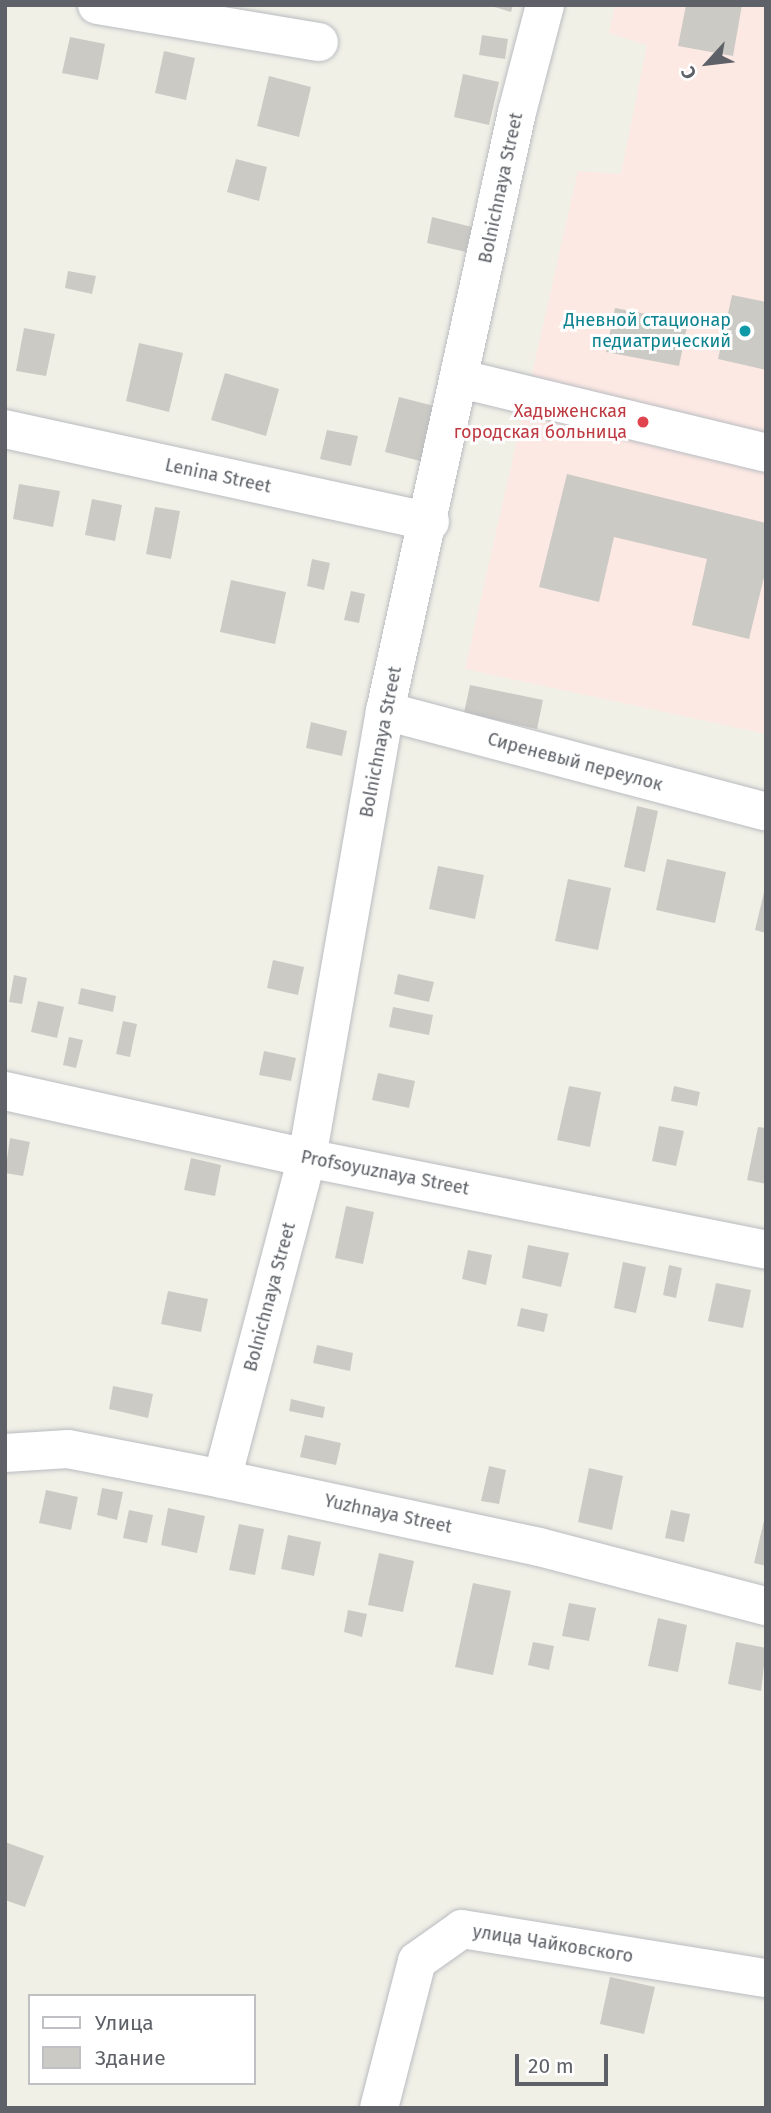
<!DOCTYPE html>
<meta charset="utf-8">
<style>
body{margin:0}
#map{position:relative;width:771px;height:2113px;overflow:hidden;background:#f1f0e7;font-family:"Fira Sans",sans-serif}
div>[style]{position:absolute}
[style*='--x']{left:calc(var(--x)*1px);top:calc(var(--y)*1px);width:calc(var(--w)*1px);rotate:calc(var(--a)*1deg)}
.medical>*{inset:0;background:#fde9e4}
.building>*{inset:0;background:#cccac4}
.roads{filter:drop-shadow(0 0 2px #b9bcc1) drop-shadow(0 0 2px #b9bcc1)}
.minor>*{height:38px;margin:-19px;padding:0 19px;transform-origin:19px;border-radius:19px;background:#fff}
.dots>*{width:19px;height:19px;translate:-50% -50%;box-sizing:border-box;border:4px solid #fff;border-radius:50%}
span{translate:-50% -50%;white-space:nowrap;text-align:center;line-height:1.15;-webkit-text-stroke:6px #fff;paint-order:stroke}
.street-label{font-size:18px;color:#5e6268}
.culture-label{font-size:18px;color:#0d838f}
.right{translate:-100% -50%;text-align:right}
.health-label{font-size:18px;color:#be3a42}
.frame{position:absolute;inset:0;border:7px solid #5e6268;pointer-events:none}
.legend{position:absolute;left:28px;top:1994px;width:228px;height:91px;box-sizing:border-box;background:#fff;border:2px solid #bfc0c3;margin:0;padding:9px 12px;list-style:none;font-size:21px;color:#5e6268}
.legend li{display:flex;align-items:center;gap:14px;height:35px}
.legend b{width:35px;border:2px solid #bfc0c3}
.north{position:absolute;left:673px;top:28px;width:70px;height:70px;-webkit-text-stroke:5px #fff;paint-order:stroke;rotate:243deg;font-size:19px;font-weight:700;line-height:28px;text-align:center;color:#5e6268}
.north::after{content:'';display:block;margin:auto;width:24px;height:32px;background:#5e6268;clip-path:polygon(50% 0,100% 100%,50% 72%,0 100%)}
.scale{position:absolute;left:515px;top:2054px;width:93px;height:32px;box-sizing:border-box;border:4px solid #5e6268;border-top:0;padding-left:9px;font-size:21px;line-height:24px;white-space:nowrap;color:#5e6268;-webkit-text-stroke:5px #fff;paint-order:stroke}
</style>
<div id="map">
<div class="medical">
<i style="clip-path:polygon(615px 5px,766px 5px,766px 734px,465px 669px,578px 171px,621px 174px,647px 45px,609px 33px)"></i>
</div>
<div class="building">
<i style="clip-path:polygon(488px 5px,513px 5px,511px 12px)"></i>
<i style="clip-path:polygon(686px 5px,742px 5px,733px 56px,678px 46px)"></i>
<i style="clip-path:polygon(482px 35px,508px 39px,505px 59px,479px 55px)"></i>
<i style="clip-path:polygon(70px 37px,105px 44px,98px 80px,62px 73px)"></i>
<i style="clip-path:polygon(164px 51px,195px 58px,186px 100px,155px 93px)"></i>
<i style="clip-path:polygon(463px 74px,499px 82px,489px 125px,454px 117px)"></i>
<i style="clip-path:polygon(269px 76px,311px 87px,299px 137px,257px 126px)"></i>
<i style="clip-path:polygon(236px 159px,267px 167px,259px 201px,227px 192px)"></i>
<i style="clip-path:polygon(432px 217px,472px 227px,466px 252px,427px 243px)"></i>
<i style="clip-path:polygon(68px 271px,96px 276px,92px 294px,65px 288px)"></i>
<i style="clip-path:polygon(732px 295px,766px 302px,766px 370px,718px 359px)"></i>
<i style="clip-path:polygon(615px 308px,688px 322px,679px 366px,606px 352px)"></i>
<i style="clip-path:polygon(24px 328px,55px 334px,46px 376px,16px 371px)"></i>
<i style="clip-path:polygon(139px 343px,183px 353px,169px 412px,126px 401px)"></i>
<i style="clip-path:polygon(225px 373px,279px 389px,266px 436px,211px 420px)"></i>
<i style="clip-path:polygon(399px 397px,442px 408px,428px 463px,385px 452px)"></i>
<i style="clip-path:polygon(327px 430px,358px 436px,351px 466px,320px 459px)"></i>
<i style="clip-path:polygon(567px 474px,766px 523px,766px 569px,749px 639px,692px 625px,707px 559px,614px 537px,599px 602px,539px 587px)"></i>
<i style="clip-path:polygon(19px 484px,60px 491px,53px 527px,13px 519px)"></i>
<i style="clip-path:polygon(92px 499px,122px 505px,115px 541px,85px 535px)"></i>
<i style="clip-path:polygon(155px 507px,180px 511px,171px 559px,146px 554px)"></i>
<i style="clip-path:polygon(312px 559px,330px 563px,324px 590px,307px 586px)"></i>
<i style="clip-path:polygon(231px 580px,286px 592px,275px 644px,220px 632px)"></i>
<i style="clip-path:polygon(351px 591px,365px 594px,359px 623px,344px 620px)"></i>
<i style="clip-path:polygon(470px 685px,543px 700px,537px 729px,464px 713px)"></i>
<i style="clip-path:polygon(311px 722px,347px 731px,342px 756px,306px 748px)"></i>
<i style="clip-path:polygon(637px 806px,658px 811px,645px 872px,624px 867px)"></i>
<i style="clip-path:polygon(667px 859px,726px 872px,715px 923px,656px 910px)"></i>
<i style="clip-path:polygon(438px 866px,484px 875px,475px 919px,429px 909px)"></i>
<i style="clip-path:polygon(568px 879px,611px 888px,598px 950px,555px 941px)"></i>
<i style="clip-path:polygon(765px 888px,766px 888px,766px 933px,755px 930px)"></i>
<i style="clip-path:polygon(273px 960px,304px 967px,298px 995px,267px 988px)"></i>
<i style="clip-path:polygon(398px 974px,434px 982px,429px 1002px,394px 994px)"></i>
<i style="clip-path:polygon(14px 975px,27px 978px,22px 1004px,9px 1002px)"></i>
<i style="clip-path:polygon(81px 988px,116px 996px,113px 1012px,78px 1004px)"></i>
<i style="clip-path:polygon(38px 1001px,64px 1007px,57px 1038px,31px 1032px)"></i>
<i style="clip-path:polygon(393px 1007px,433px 1015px,429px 1035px,389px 1027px)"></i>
<i style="clip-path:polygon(123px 1021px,137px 1024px,130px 1057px,116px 1054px)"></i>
<i style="clip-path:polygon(69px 1037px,83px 1040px,76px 1068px,63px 1065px)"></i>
<i style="clip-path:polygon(264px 1051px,296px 1058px,291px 1081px,259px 1075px)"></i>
<i style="clip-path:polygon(378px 1073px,415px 1081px,409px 1108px,372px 1100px)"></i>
<i style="clip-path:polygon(569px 1086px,601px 1092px,590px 1147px,557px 1140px)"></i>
<i style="clip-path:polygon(674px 1086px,700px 1092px,697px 1106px,671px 1101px)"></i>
<i style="clip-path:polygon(659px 1126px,684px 1131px,676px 1166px,652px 1161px)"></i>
<i style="clip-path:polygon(758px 1127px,766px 1128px,766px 1184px,747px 1180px)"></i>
<i style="clip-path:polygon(10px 1138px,30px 1142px,23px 1176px,5px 1173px)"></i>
<i style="clip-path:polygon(191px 1158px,221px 1165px,215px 1196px,184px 1190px)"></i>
<i style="clip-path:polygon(346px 1206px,374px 1212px,363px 1264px,335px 1258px)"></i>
<i style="clip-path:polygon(528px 1245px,569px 1253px,561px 1287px,522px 1278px)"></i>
<i style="clip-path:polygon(468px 1250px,492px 1255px,486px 1285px,462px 1279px)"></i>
<i style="clip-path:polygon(623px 1262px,646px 1267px,636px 1313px,614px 1308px)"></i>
<i style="clip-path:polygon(669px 1265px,682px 1268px,676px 1298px,663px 1295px)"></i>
<i style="clip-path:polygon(716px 1283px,751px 1290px,743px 1328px,708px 1321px)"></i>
<i style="clip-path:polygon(168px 1291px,208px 1299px,201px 1332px,161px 1324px)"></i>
<i style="clip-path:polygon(521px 1308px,548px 1314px,544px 1332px,517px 1326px)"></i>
<i style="clip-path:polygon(317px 1345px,353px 1353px,350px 1371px,313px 1363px)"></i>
<i style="clip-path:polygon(113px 1386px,153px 1394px,148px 1418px,109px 1409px)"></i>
<i style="clip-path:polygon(291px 1399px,325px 1407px,323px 1418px,289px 1411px)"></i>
<i style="clip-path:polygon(305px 1435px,341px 1443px,336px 1465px,300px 1457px)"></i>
<i style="clip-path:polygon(489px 1466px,506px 1470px,499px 1504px,481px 1501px)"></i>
<i style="clip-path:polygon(589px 1468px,623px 1476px,612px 1530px,578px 1522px)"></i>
<i style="clip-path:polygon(102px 1488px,123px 1492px,117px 1520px,97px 1515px)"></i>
<i style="clip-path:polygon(46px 1490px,78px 1497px,71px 1530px,39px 1523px)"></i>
<i style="clip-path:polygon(168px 1508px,205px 1516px,197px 1553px,161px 1545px)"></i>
<i style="clip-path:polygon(129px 1510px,153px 1515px,147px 1543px,123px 1538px)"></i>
<i style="clip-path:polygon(671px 1510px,690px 1514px,684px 1542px,665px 1538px)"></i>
<i style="clip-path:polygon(766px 1512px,766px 1566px,754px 1563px)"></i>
<i style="clip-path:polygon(239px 1524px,264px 1529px,255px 1575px,229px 1570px)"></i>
<i style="clip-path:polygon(288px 1535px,321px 1542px,314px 1576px,281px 1569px)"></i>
<i style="clip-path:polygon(379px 1553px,414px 1561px,403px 1612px,368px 1605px)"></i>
<i style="clip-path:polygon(473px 1583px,511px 1591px,493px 1675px,455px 1667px)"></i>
<i style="clip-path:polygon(569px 1603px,596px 1608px,589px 1641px,562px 1636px)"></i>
<i style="clip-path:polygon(348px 1610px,367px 1614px,362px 1637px,344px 1632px)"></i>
<i style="clip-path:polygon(658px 1618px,687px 1625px,678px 1672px,648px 1666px)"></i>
<i style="clip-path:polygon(533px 1642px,554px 1646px,549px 1670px,528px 1665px)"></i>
<i style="clip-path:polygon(736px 1642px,766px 1648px,761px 1691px,728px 1684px)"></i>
<i style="clip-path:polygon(5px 1842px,44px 1856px,25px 1907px,5px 1900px)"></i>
<i style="clip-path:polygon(610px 1977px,655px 1987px,644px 2034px,600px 2024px)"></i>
</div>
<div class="roads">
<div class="minor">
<i style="--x:97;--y:5;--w:225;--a:9.5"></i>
<i style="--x:461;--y:379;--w:314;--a:13.6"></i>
<i style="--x:5;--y:429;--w:435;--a:12.3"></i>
<i style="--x:385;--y:711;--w:394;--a:14.8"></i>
<i style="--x:5;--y:1091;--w:309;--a:12.5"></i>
<i style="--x:307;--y:1158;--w:468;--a:11.3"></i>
<i style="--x:5;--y:1453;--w:63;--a:-3.6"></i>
<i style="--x:68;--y:1449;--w:157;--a:11"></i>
<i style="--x:222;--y:1479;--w:324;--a:12.1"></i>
<i style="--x:539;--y:1547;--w:235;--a:14.6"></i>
<i style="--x:222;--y:1479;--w:332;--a:-75.2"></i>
<i style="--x:307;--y:1158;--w:454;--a:-80.1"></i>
<i style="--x:385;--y:711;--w:613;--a:-77.57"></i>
<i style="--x:517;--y:112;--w:111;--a:-75.3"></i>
<i style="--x:379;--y:2108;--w:152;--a:-75.5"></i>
<i style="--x:417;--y:1961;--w:55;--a:-35.4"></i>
<i style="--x:462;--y:1929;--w:308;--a:9.2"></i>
</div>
</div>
<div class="dots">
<i style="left:745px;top:331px;background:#0f9aa8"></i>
<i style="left:643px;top:422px;background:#e0444e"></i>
</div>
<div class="street-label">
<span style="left:501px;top:188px;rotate:-78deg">Bolnichnaya Street</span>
<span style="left:218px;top:476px;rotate:12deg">Lenina Street</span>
<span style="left:381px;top:742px;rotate:-79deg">Bolnichnaya Street</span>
<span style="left:575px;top:762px;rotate:15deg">Сиреневый переулок</span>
<span style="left:385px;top:1173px;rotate:11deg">Profsoyuznaya Street</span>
<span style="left:270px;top:1297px;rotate:-75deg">Bolnichnaya Street</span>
<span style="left:388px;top:1514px;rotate:12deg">Yuzhnaya Street</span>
<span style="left:553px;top:1944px;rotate:9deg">улица Чайковского</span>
</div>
<div class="culture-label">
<span class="right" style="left:731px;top:331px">Дневной стационар<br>педиатрический</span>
</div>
<div class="health-label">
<span class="right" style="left:627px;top:422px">Хадыженская<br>городская больница</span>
</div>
<div class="frame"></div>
<ul class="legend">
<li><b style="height:9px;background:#fff"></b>Улица</li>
<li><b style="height:19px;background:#cccac4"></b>Здание</li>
</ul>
<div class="north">С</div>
<div class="scale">20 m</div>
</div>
